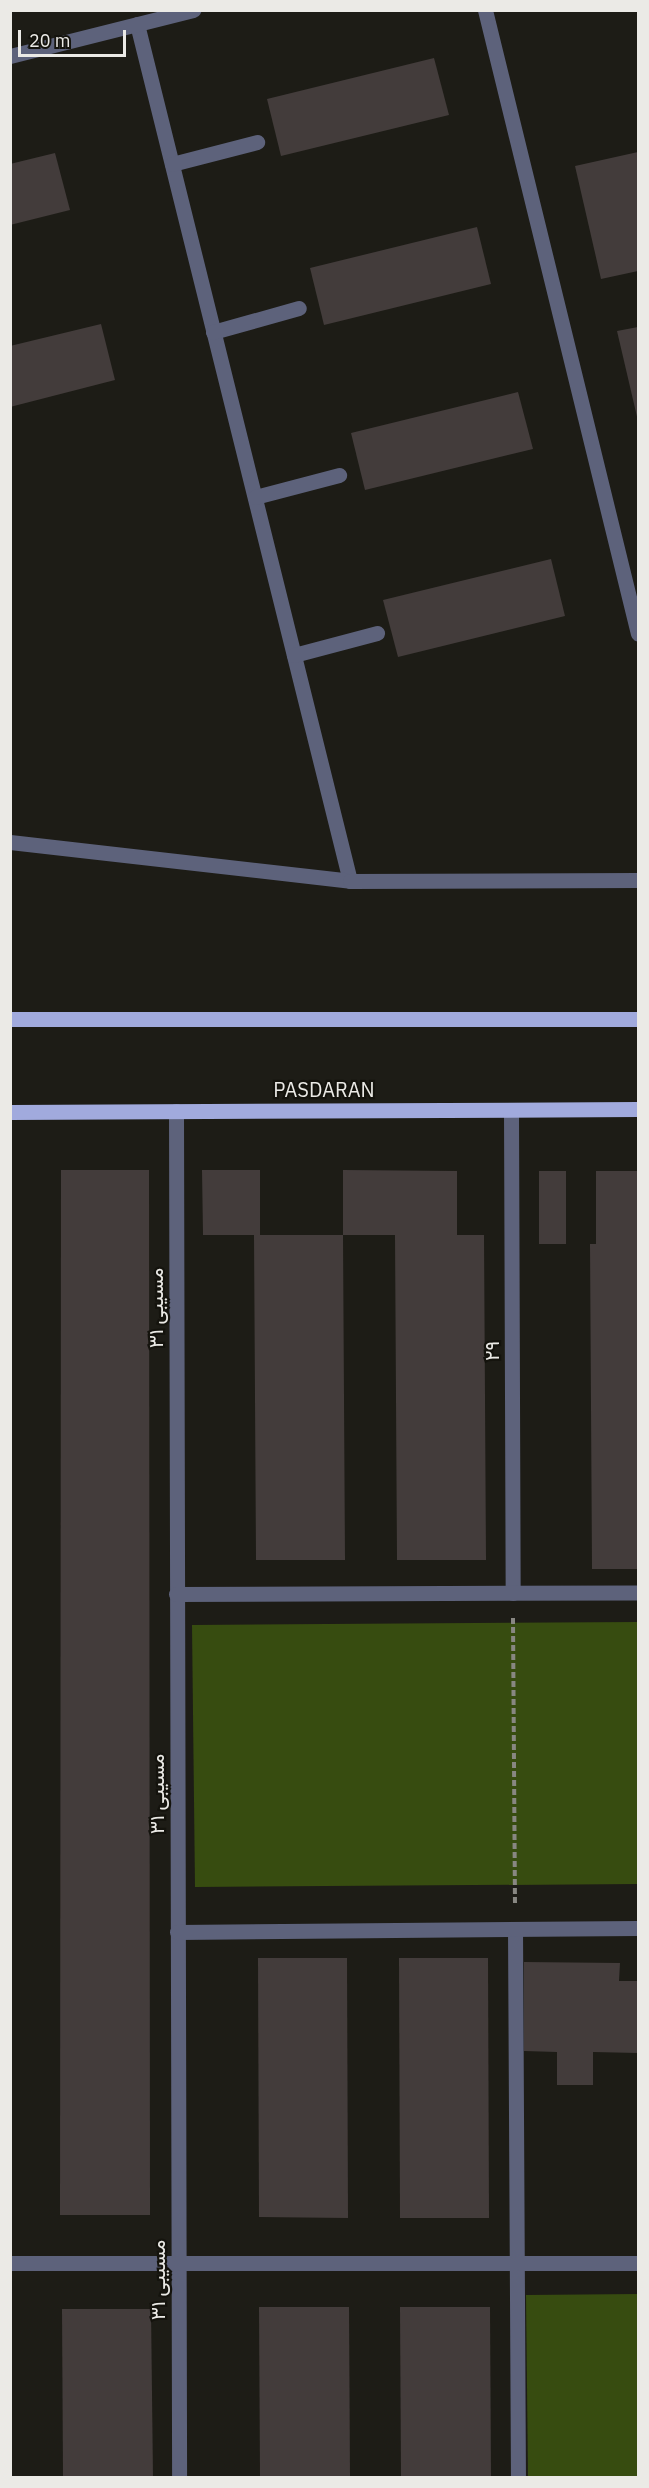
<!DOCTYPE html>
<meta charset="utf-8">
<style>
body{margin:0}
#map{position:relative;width:649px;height:2488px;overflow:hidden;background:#1d1c16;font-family:"IBM Plex Sans",Vazirmatn,sans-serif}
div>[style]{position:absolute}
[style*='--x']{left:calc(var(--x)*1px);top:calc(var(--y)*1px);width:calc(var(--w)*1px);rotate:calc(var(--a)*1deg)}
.forest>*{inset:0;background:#374c10}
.building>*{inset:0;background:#433c3b}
.path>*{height:4px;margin-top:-2px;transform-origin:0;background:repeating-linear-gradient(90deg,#888782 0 6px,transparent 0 9px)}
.minor>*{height:15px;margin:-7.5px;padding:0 7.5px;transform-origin:7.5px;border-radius:7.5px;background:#5d627b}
.major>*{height:15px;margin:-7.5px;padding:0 7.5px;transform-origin:7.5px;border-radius:7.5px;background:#a1aadd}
span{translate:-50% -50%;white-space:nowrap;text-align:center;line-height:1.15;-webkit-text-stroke:4.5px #14130d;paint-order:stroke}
.street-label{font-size:20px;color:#ebeae6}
.frame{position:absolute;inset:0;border:12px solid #ebeae6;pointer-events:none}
.scale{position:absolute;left:18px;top:30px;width:108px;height:27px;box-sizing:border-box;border:3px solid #ebeae6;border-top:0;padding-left:8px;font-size:18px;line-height:21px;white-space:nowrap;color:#ebeae6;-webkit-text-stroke:4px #14130d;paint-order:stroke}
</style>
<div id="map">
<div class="forest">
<i style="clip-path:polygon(638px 1622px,638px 1884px,195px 1887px,192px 1625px)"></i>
<i style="clip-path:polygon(638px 2294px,638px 2477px,528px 2477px,526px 2295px)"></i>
</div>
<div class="building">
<i style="clip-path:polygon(434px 58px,449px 115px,281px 156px,267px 99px)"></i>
<i style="clip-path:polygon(638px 152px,638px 271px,601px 279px,575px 166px)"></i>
<i style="clip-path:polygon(55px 153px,70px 210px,10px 225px,10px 164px)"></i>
<i style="clip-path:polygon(477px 227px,491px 284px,324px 325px,310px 268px)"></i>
<i style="clip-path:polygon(101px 324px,115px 380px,10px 407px,10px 346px)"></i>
<i style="clip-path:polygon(638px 327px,638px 421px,617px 331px)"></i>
<i style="clip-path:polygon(518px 392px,533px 449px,365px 490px,351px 433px)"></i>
<i style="clip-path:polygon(551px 559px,565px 616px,398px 657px,383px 600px)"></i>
<i style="clip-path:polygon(61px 1170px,149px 1170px,150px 2215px,60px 2215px)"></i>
<i style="clip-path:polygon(202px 1170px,260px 1170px,260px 1235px,343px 1235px,345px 1560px,256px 1560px,254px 1235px,203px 1235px)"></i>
<i style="clip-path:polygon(343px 1170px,457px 1171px,457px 1235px,484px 1235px,486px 1560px,397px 1560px,395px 1235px,343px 1235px)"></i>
<i style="clip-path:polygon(539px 1171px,566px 1171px,566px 1244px,539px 1244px)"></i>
<i style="clip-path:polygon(596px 1171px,638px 1171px,638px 1569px,592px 1569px,590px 1244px,596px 1244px)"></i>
<i style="clip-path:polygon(258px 1958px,347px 1958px,348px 2218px,259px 2217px)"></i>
<i style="clip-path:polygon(399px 1958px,488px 1958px,489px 2218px,400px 2218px)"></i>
<i style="clip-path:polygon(524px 1962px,620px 1963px,619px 1981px,638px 1981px,638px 2053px,593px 2052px,593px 2085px,557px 2085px,557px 2052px,524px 2051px)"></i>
<i style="clip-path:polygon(259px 2307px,349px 2307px,350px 2478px,260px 2478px)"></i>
<i style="clip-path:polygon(400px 2307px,490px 2307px,491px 2478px,401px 2478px)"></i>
<i style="clip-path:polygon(62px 2309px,151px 2309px,153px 2478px,63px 2478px)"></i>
</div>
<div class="path">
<i style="--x:513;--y:1618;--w:286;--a:89.6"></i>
</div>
<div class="minor">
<i style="--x:485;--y:10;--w:642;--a:76.22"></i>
<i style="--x:137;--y:24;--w:883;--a:76.04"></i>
<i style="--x:10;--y:56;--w:189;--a:-14.1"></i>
<i style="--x:172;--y:164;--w:88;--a:-14.5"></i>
<i style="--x:213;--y:332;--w:89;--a:-15.6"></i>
<i style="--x:255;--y:497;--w:87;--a:-14.7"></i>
<i style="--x:294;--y:655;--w:86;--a:-14.8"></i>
<i style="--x:10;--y:842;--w:342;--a:6.5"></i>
<i style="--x:350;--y:881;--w:288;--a:-0.2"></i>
<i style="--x:511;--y:1110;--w:483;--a:89.8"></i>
<i style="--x:176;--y:1111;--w:1367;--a:89.87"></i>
<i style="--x:176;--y:1594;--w:462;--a:-0.2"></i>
<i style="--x:515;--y:1929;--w:549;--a:89.69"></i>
<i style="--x:177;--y:1932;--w:461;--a:-0.5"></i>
<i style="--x:10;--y:2263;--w:628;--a:0"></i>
</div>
<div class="major">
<i style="--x:10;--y:1019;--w:628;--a:0"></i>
<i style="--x:10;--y:1112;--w:628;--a:-0.27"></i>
</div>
<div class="street-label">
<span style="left:324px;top:1089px">PASDARAN</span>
<span style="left:155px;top:1308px;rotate:-90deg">۳۱ مسیبی</span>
<span style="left:491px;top:1351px;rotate:-90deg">۲۹</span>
<span style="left:156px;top:1794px;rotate:-90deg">۳۱ مسیبی</span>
<span style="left:157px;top:2280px;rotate:-90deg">۳۱ مسیبی</span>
</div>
<div class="frame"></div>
<div class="scale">20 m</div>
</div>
